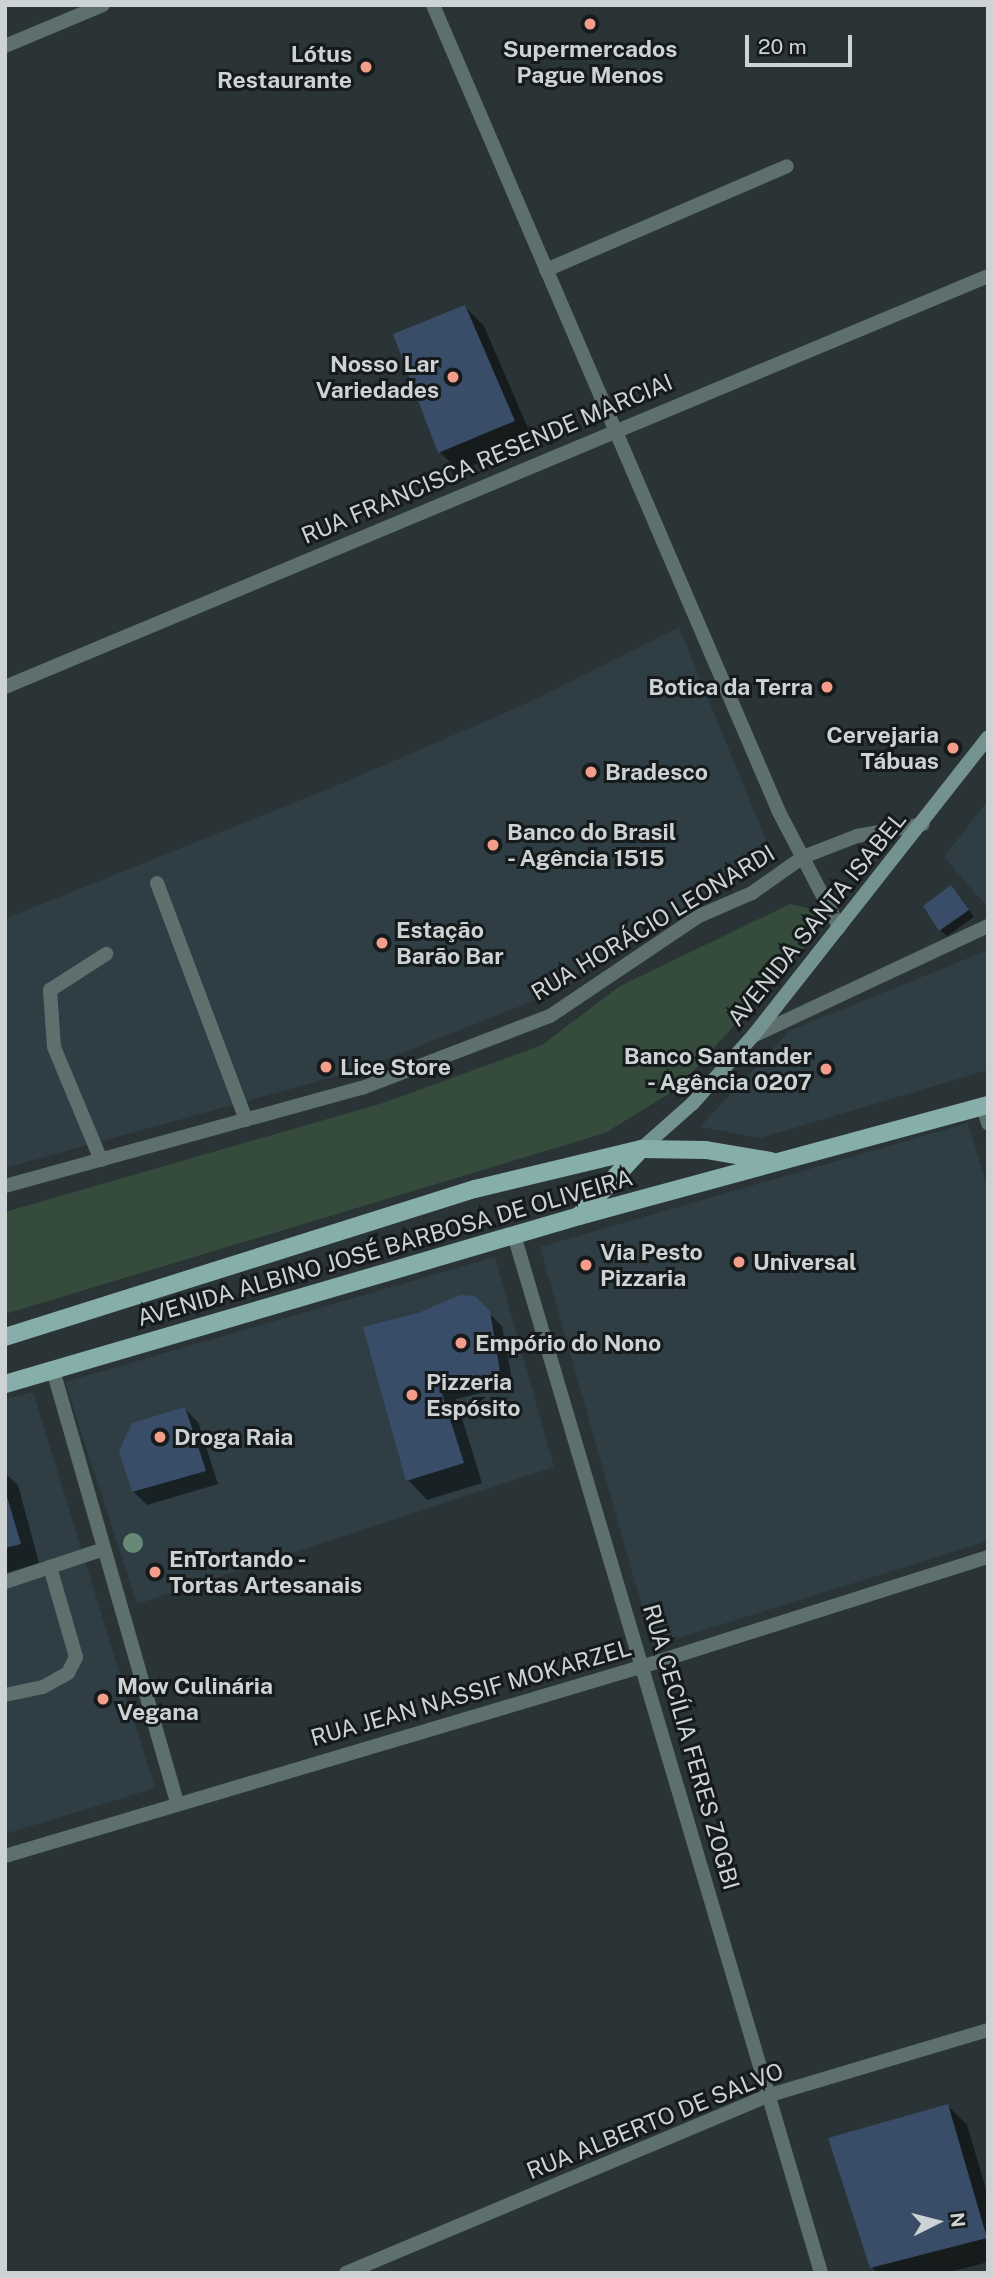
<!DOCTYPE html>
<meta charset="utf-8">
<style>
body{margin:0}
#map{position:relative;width:993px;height:2278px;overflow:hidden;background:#2a3336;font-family:"Public Sans",sans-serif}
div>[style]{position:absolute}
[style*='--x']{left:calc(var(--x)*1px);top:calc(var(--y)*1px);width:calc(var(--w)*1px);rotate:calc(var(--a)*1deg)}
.built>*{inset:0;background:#2e3e44}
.green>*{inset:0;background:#354b3c}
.shadow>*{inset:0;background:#0007}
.building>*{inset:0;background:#394d68}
.service>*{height:14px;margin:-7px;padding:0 7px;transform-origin:7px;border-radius:7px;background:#5d706e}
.minor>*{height:14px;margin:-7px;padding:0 7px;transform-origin:7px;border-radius:7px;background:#5d706e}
.secondary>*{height:14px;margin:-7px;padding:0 7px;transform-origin:7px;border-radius:7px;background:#749390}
.primary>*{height:18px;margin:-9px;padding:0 9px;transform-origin:9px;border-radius:9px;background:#86aeaa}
.trees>*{width:20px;height:20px;margin:-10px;border-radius:50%;background:#678a76}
.dots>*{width:19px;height:19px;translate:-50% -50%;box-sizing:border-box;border:4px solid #161a1b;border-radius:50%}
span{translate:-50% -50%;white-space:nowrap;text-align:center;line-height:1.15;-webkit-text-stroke:6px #161a1b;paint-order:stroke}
.poi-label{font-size:23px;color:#cdd3d5;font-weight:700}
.right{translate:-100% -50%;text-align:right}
.left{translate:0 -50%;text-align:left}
.street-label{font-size:23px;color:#cdd3d5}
.frame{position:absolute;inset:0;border:7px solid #cdd3d5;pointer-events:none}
.north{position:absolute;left:902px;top:2187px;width:70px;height:70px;-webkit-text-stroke:5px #161a1b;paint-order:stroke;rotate:84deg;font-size:19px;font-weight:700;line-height:28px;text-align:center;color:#cdd3d5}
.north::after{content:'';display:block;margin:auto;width:24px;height:32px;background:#cdd3d5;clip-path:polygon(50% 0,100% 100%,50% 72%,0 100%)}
.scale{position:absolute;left:745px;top:35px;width:107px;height:32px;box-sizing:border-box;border:4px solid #cdd3d5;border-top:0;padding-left:9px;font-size:21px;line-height:24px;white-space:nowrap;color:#cdd3d5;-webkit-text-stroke:5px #161a1b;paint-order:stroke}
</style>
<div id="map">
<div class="built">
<i style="clip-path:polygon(679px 627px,771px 853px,541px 998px,359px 1070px,5px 1168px,5px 919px,350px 780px,527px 703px)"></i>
<i style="clip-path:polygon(988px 800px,988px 908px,944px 857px)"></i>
<i style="clip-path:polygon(988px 950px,988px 1070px,760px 1138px,700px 1127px,789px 1031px)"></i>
<i style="clip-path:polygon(968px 1123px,988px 1189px,988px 1541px,653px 1646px,540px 1247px)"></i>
<i style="clip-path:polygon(495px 1257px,554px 1467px,137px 1604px,65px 1382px)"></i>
<i style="clip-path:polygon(33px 1392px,155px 1788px,5px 1834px,5px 1399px)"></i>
</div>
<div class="green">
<i style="clip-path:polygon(790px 904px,814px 909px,818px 932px,677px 1089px,605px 1133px,5px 1314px,5px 1212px,383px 1103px,542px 1045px,620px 986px)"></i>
</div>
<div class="shadow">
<i style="clip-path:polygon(465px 307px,484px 326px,533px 440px,459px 471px,440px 452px)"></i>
<i style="clip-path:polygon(951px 887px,974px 917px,947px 936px,940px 930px)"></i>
<i style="clip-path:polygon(474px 1298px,502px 1326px,513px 1385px,456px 1399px,482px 1483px,427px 1500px,408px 1480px,365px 1328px)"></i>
<i style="clip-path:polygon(185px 1409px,198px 1422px,218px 1484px,147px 1505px,133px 1491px)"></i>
<i style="clip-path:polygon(5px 1473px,18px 1485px,39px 1563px,5px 1573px)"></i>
<i style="clip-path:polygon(948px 2106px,967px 2125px,988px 2196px,988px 2262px,946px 2273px,877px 2273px,872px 2267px)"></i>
</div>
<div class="building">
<i style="clip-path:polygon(465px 305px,515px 421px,438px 453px,393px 334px)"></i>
<i style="clip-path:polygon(951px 885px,969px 910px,939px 931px,923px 906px)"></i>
<i style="clip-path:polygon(460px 1295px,475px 1296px,490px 1311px,500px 1372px,440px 1387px,464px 1463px,406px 1481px,363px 1327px,418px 1313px)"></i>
<i style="clip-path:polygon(185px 1407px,206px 1471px,132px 1492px,119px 1451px,132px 1423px)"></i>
<i style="clip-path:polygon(5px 1490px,21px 1544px,5px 1548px)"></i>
<i style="clip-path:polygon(948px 2104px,987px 2238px,870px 2268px,828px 2138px)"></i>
</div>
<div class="service">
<i style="--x:546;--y:270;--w:262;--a:-23.3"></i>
<i style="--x:157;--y:883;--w:253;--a:69.4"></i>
<i style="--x:983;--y:1106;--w:18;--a:74"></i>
<i style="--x:101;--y:1160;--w:122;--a:-112.6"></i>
<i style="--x:54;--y:1047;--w:57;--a:-94"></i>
<i style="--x:50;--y:990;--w:67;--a:-32.7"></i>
<i style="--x:5;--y:1582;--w:104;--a:-18.4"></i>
<i style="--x:5;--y:1695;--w:39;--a:-12"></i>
<i style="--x:43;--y:1687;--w:29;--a:-29"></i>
<i style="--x:68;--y:1673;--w:18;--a:-63"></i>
<i style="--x:76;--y:1657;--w:94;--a:-106.1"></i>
</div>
<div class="minor">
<i style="--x:433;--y:5;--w:878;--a:66.79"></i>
<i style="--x:779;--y:812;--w:130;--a:62.4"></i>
<i style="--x:5;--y:46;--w:106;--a:-22.7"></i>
<i style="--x:5;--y:687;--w:1065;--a:-22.69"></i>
<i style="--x:753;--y:1036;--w:259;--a:-25.1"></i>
<i style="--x:5;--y:1186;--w:370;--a:-15.4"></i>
<i style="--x:362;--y:1088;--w:201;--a:-21"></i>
<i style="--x:550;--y:1016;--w:179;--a:-33.9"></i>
<i style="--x:699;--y:916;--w:58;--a:-23.5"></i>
<i style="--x:752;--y:893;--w:62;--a:-35.2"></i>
<i style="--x:803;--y:857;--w:58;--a:-21.3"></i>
<i style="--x:857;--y:836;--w:67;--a:-10.3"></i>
<i style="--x:514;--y:1235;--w:1082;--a:73.52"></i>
<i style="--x:53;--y:1370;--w:449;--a:74"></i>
<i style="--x:5;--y:1856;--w:667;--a:-16.56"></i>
<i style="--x:644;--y:1666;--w:361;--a:-17.6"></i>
<i style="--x:346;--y:2273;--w:460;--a:-22.8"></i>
<i style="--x:770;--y:2095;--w:227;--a:-16.6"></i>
</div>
<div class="secondary">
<i style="--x:641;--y:1149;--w:69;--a:-41.5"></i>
<i style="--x:693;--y:1103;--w:90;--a:-48.2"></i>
<i style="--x:753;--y:1036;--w:380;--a:-51.8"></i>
</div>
<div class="primary">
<i style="--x:579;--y:1216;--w:91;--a:-47.2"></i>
<i style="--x:5;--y:1337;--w:493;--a:-17.5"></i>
<i style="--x:475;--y:1189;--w:171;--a:-13.5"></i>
<i style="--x:641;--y:1149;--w:65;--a:0.9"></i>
<i style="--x:706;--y:1150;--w:66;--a:9.6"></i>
<i style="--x:5;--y:1384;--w:598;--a:-16.31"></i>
<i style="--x:579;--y:1216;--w:424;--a:-15.2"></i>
</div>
<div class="trees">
<i style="left:133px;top:1543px"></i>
</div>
<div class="dots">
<i style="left:590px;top:24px;background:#f49d8b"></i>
<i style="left:366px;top:67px;background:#f49d8b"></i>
<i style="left:453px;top:377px;background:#f49d8b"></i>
<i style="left:827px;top:687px;background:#f49d8b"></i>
<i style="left:953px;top:748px;background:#f49d8b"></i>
<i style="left:591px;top:772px;background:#f49d8b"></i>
<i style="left:493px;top:845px;background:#f49d8b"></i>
<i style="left:382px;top:943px;background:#f49d8b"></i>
<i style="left:326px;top:1067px;background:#f49d8b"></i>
<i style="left:826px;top:1069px;background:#f49d8b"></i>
<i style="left:739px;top:1262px;background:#f49d8b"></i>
<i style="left:586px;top:1265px;background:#f49d8b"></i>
<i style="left:461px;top:1343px;background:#f49d8b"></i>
<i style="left:412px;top:1395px;background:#f49d8b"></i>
<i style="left:160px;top:1437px;background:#f49d8b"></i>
<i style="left:155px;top:1572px;background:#f49d8b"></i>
<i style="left:103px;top:1699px;background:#f49d8b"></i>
</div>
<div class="poi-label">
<span style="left:590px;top:62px">Supermercados<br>Pague Menos</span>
<span class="right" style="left:352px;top:67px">Lótus<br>Restaurante</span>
<span class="right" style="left:439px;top:377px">Nosso Lar<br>Variedades</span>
<span class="right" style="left:813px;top:687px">Botica da Terra</span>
<span class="right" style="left:939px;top:748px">Cervejaria<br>Tábuas</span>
<span class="left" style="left:605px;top:772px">Bradesco</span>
<span class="left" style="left:507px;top:845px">Banco do Brasil<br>- Agência 1515</span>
<span class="left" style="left:396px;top:943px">Estação<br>Barão Bar</span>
<span class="right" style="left:812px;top:1069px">Banco Santander<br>- Agência 0207</span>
<span class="left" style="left:340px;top:1067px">Lice Store</span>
<span class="left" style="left:600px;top:1265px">Via Pesto<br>Pizzaria</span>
<span class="left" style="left:753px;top:1262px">Universal</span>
<span class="left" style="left:475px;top:1343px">Empório do Nono</span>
<span class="left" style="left:426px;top:1395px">Pizzeria<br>Espósito</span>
<span class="left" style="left:174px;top:1437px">Droga Raia</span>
<span class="left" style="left:169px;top:1572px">EnTortando -<br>Tortas Artesanais</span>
<span class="left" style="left:117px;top:1699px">Mow Culinária<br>Vegana</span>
</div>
<div class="street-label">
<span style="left:487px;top:459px;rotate:-23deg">RUA FRANCISCA RESENDE MARCIAI</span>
<span style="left:817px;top:919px;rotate:-51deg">AVENIDA SANTA ISABEL</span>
<span style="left:653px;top:923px;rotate:-31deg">RUA HORÁCIO LEONARDI</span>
<span style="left:385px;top:1248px;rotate:-16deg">AVENIDA ALBINO JOSÉ BARBOSA DE OLIVEIRA</span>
<span style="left:471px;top:1693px;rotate:-16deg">RUA JEAN NASSIF MOKARZEL</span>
<span style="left:691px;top:1747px;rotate:74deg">RUA CECÍLIA FERES ZOGBI</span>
<span style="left:655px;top:2121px;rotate:-22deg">RUA ALBERTO DE SALVO</span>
</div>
<div class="frame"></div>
<div class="north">N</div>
<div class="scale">20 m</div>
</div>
